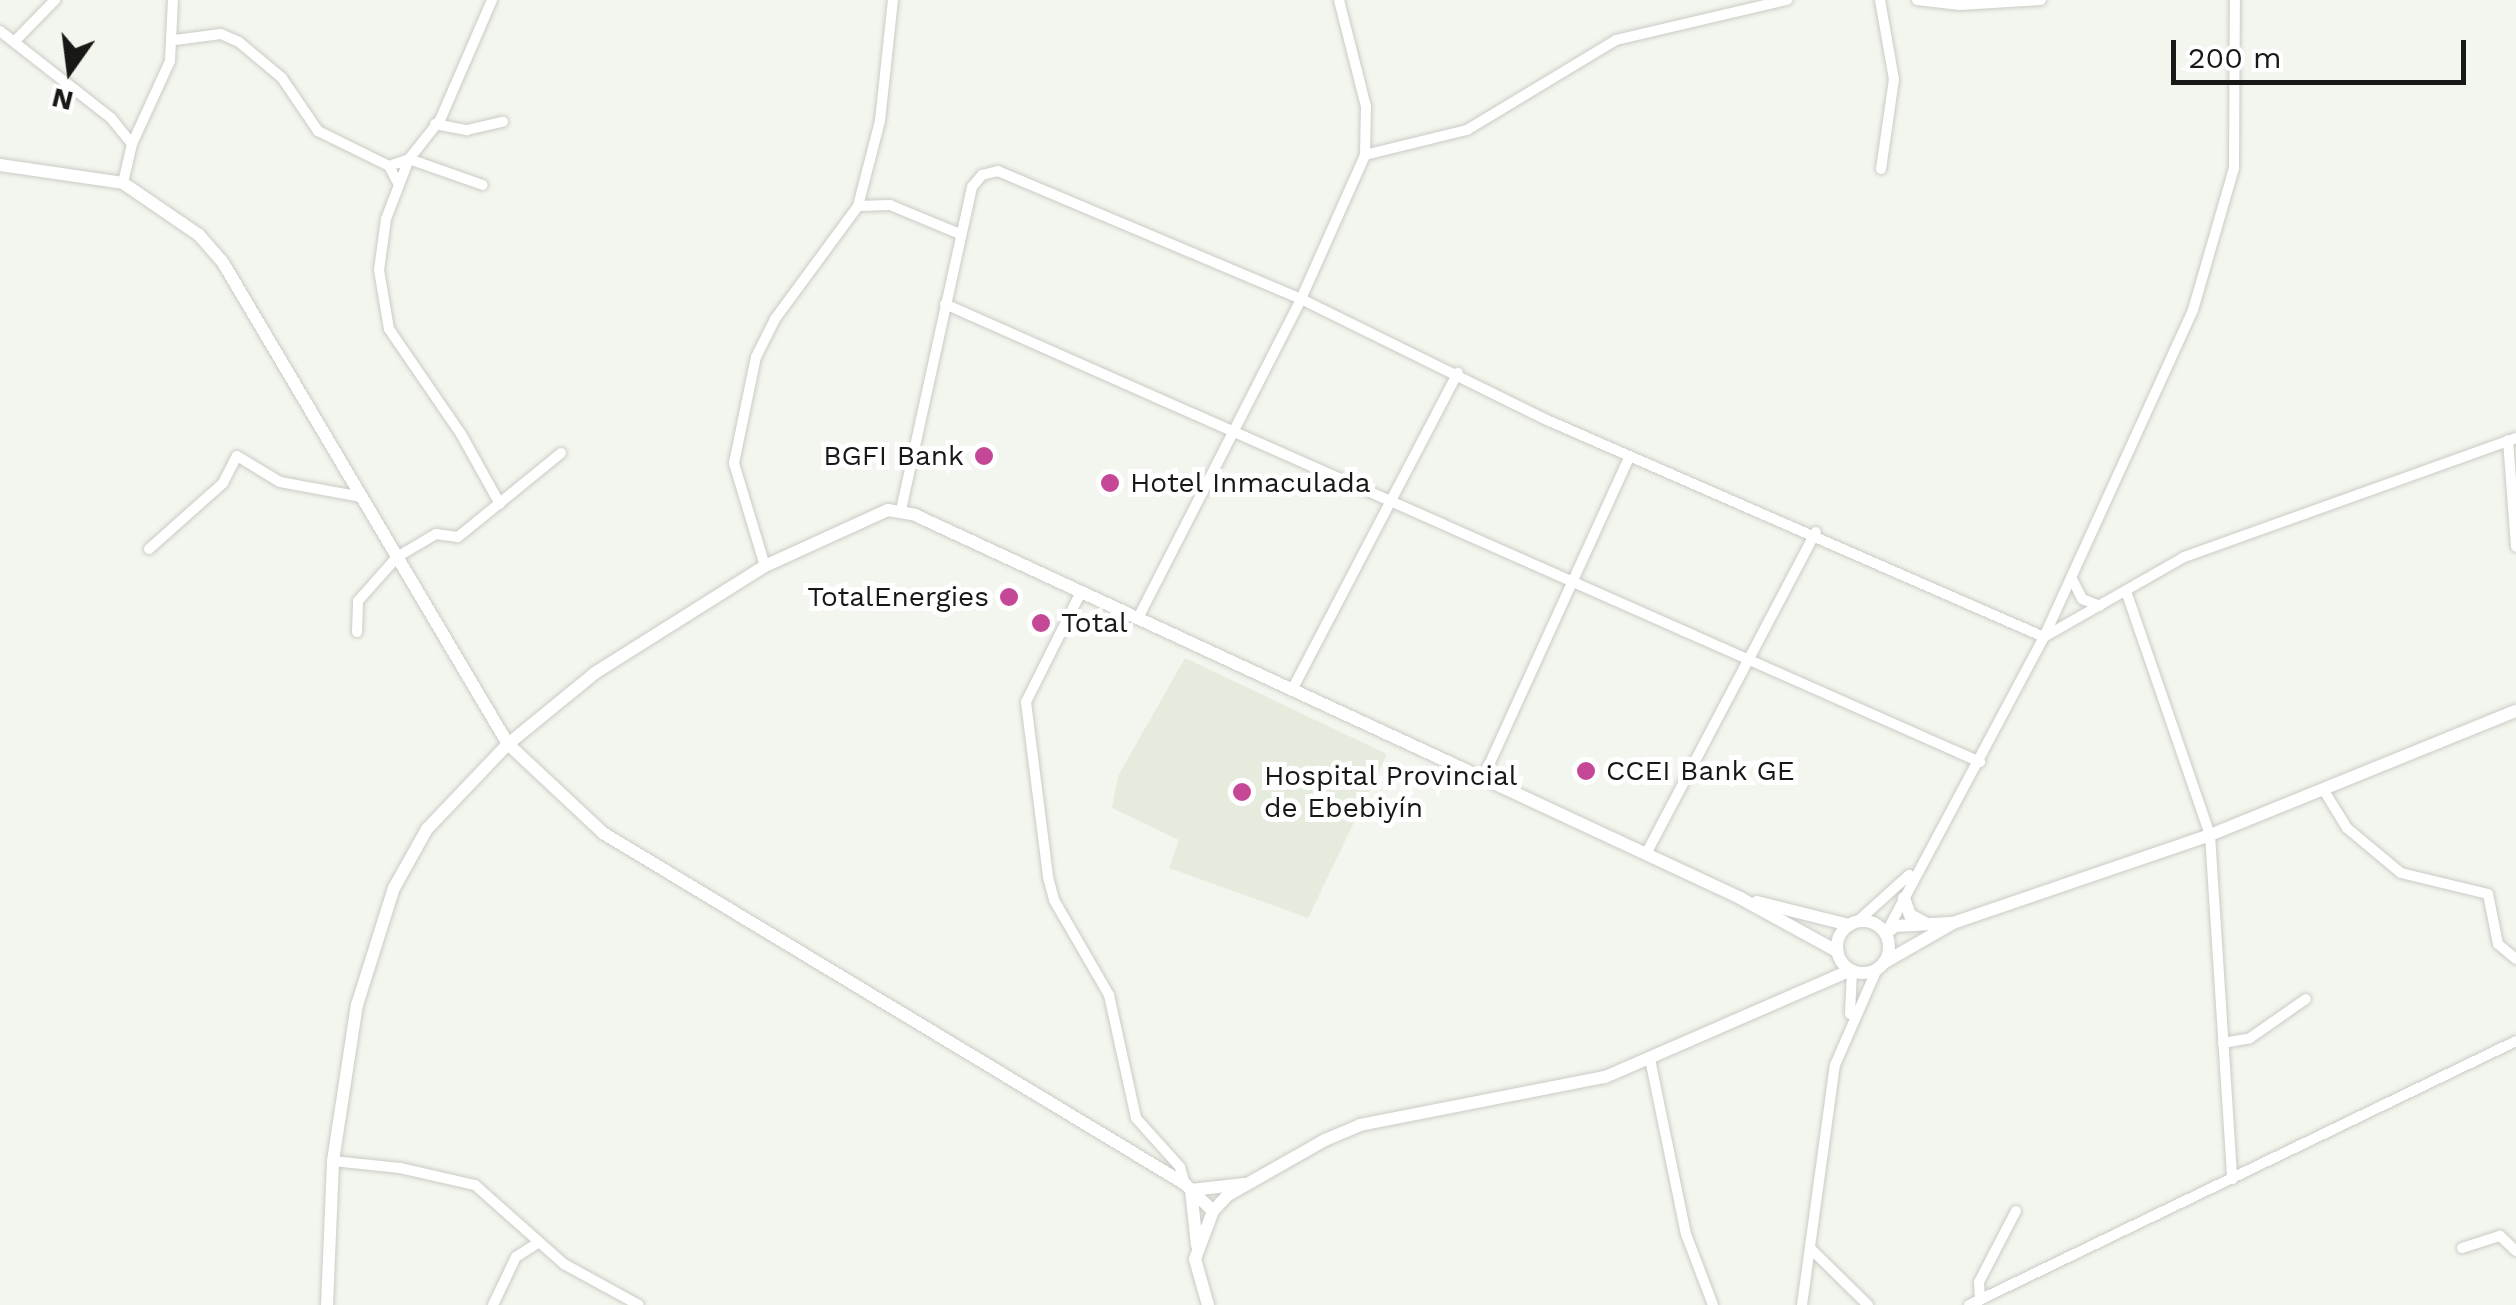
<!DOCTYPE html>
<meta charset="utf-8">
<style>
body{margin:0}
#map{position:relative;width:2516px;height:1305px;overflow:hidden;background:#f3f6ee;font-family:"Work Sans",sans-serif}
div>[style]{position:absolute}
[style*='--x']{left:calc(var(--x)*1px);top:calc(var(--y)*1px);width:calc(var(--w)*1px);rotate:calc(var(--a)*1deg)}
.built>*{inset:0;background:#e5ecdd}
.roads{filter:drop-shadow(0 0 2px #c9ccc5) drop-shadow(0 0 2px #c9ccc5)}
.minor>*{height:10px;margin:-5px;padding:0 5px;transform-origin:5px;border-radius:5px;background:#fff}
.tertiary>*{height:12px;margin:-6px;padding:0 6px;transform-origin:6px;border-radius:6px;background:#fff}
.tertiary>.ring{margin:-6px;padding:0;box-sizing:content-box;background:none;border:12px solid #fff;border-radius:50%}
.dots>*{width:28px;height:28px;translate:-50% -50%;box-sizing:border-box;border:5px solid #fff;border-radius:50%}
span{translate:-50% -50%;white-space:nowrap;text-align:center;line-height:1.15;-webkit-text-stroke:10px #fff;paint-order:stroke}
.poi-label{font-size:28px;color:#181916}
.right{translate:-100% -50%;text-align:right}
.left{translate:0 -50%;text-align:left}
.north{position:absolute;left:20px;top:20px;width:100px;height:100px;-webkit-text-stroke:8px #fff;paint-order:stroke;rotate:194deg;font-size:28px;font-weight:700;line-height:40px;text-align:center;color:#181916}
.north::after{content:'';display:block;margin:auto;width:35px;height:45px;background:#181916;clip-path:polygon(50% 0,100% 100%,50% 72%,0 100%)}
.scale{position:absolute;left:2171px;top:40px;width:295px;height:45px;box-sizing:border-box;border:5px solid #181916;border-top:0;padding-left:12px;font-size:30px;line-height:35px;white-space:nowrap;color:#181916;-webkit-text-stroke:8px #fff;paint-order:stroke}
</style>
<div id="map">
<div class="built">
<i style="clip-path:polygon(1185px 658px,1387px 754px,1308px 918px,1169px 868px,1179px 840px,1112px 808px,1118px 776px)"></i>
</div>
<div class="roads">
<div class="minor">
<i style="--x:492;--y:0;--w:131;--a:113.4"></i>
<i style="--x:440;--y:120;--w:50;--a:128.5"></i>
<i style="--x:409;--y:159;--w:64;--a:111"></i>
<i style="--x:386;--y:219;--w:51;--a:97.8"></i>
<i style="--x:379;--y:270;--w:60;--a:80.4"></i>
<i style="--x:389;--y:329;--w:127;--a:55.6"></i>
<i style="--x:461;--y:434;--w:80;--a:60.9"></i>
<i style="--x:1339;--y:0;--w:110;--a:75.8"></i>
<i style="--x:1366;--y:107;--w:48;--a:91.2"></i>
<i style="--x:1880;--y:0;--w:80;--a:80"></i>
<i style="--x:1894;--y:79;--w:91;--a:98.2"></i>
<i style="--x:1917;--y:0;--w:43;--a:6.6"></i>
<i style="--x:1960;--y:5;--w:81;--a:-3.5"></i>
<i style="--x:0;--y:31;--w:141;--a:38.1"></i>
<i style="--x:111;--y:118;--w:33;--a:51"></i>
<i style="--x:175;--y:40;--w:46;--a:-7.4"></i>
<i style="--x:221;--y:34;--w:20;--a:24"></i>
<i style="--x:239;--y:42;--w:56;--a:39.9"></i>
<i style="--x:282;--y:78;--w:64;--a:55.8"></i>
<i style="--x:318;--y:131;--w:79;--a:26.2"></i>
<i style="--x:389;--y:166;--w:21;--a:62"></i>
<i style="--x:14;--y:42;--w:59;--a:-45.7"></i>
<i style="--x:435;--y:124;--w:33;--a:11"></i>
<i style="--x:467;--y:130;--w:37;--a:-13"></i>
<i style="--x:389;--y:166;--w:21;--a:-19"></i>
<i style="--x:409;--y:159;--w:78;--a:19.4"></i>
<i style="--x:123;--y:183;--w:40;--a:-77"></i>
<i style="--x:132;--y:144;--w:91;--a:-65.4"></i>
<i style="--x:170;--y:61;--w:61;--a:-87.2"></i>
<i style="--x:858;--y:206;--w:88;--a:-75.5"></i>
<i style="--x:880;--y:121;--w:122;--a:-83.9"></i>
<i style="--x:945;--y:304;--w:1132;--a:23.87"></i>
<i style="--x:2508;--y:440;--w:107;--a:85.7"></i>
<i style="--x:901;--y:510;--w:331;--a:-77.6"></i>
<i style="--x:972;--y:187;--w:16;--a:-50"></i>
<i style="--x:982;--y:175;--w:16;--a:-14"></i>
<i style="--x:998;--y:171;--w:329;--a:22.9"></i>
<i style="--x:1301;--y:299;--w:274;--a:26.2"></i>
<i style="--x:1547;--y:420;--w:542;--a:23.59"></i>
<i style="--x:2044;--y:637;--w:161;--a:-29.7"></i>
<i style="--x:2184;--y:557;--w:353;--a:-19.7"></i>
<i style="--x:149;--y:549;--w:99;--a:-41.7"></i>
<i style="--x:223;--y:483;--w:30;--a:-63"></i>
<i style="--x:237;--y:456;--w:50;--a:31.2"></i>
<i style="--x:280;--y:482;--w:83;--a:10.4"></i>
<i style="--x:765;--y:566;--w:108;--a:-106.8"></i>
<i style="--x:734;--y:463;--w:108;--a:-78.3"></i>
<i style="--x:756;--y:357;--w:42;--a:-63.4"></i>
<i style="--x:775;--y:319;--w:140;--a:-53.7"></i>
<i style="--x:858;--y:206;--w:32;--a:-2"></i>
<i style="--x:890;--y:205;--w:76;--a:22.5"></i>
<i style="--x:2072;--y:579;--w:22;--a:63"></i>
<i style="--x:2082;--y:599;--w:19;--a:21"></i>
<i style="--x:2126;--y:591;--w:258;--a:71"></i>
<i style="--x:2210;--y:835;--w:345;--a:86.3"></i>
<i style="--x:1081;--y:592;--w:123;--a:116.6"></i>
<i style="--x:1026;--y:702;--w:176;--a:82.8"></i>
<i style="--x:1048;--y:877;--w:24;--a:75"></i>
<i style="--x:1054;--y:900;--w:110;--a:59.9"></i>
<i style="--x:1109;--y:995;--w:126;--a:77.6"></i>
<i style="--x:1136;--y:1118;--w:66;--a:48.1"></i>
<i style="--x:1180;--y:1167;--w:18;--a:74"></i>
<i style="--x:1138;--y:618;--w:358;--a:-62.9"></i>
<i style="--x:1301;--y:299;--w:158;--a:-66"></i>
<i style="--x:1365;--y:155;--w:105;--a:-13.8"></i>
<i style="--x:1467;--y:130;--w:174;--a:-31.1"></i>
<i style="--x:1616;--y:40;--w:176;--a:-13.2"></i>
<i style="--x:357;--y:632;--w:31;--a:-88"></i>
<i style="--x:358;--y:601;--w:59;--a:-48.4"></i>
<i style="--x:397;--y:557;--w:45;--a:-30.5"></i>
<i style="--x:436;--y:534;--w:22;--a:8"></i>
<i style="--x:458;--y:537;--w:133;--a:-39.2"></i>
<i style="--x:1292;--y:690;--w:358;--a:-62.4"></i>
<i style="--x:1483;--y:778;--w:353;--a:-65.5"></i>
<i style="--x:2323;--y:789;--w:46;--a:58.4"></i>
<i style="--x:2347;--y:828;--w:70;--a:39.8"></i>
<i style="--x:2401;--y:873;--w:89;--a:13.6"></i>
<i style="--x:2488;--y:894;--w:51;--a:78.7"></i>
<i style="--x:2498;--y:944;--w:23;--a:40"></i>
<i style="--x:1646;--y:854;--w:364;--a:-62.2"></i>
<i style="--x:1858;--y:921;--w:69;--a:-42"></i>
<i style="--x:1887;--y:931;--w:333;--a:-61.9"></i>
<i style="--x:2044;--y:637;--w:359;--a:-65.5"></i>
<i style="--x:2193;--y:310;--w:148;--a:-73.9"></i>
<i style="--x:2234;--y:168;--w:168;--a:-89.7"></i>
<i style="--x:1850;--y:1014;--w:43;--a:-87.3"></i>
<i style="--x:2223;--y:1043;--w:27;--a:-10"></i>
<i style="--x:2250;--y:1038;--w:68;--a:-34.9"></i>
<i style="--x:1650;--y:1059;--w:179;--a:78.4"></i>
<i style="--x:1686;--y:1234;--w:76;--a:69.2"></i>
<i style="--x:333;--y:1161;--w:67;--a:6"></i>
<i style="--x:400;--y:1168;--w:77;--a:12.8"></i>
<i style="--x:475;--y:1185;--w:119;--a:41.6"></i>
<i style="--x:564;--y:1264;--w:85;--a:28.7"></i>
<i style="--x:2462;--y:1248;--w:40;--a:-18"></i>
<i style="--x:2500;--y:1236;--w:22;--a:43"></i>
<i style="--x:1811;--y:1249;--w:80;--a:44.5"></i>
<i style="--x:1980;--y:1300;--w:18;--a:-93"></i>
<i style="--x:1979;--y:1282;--w:80;--a:-62.5"></i>
<i style="--x:493;--y:1305;--w:53;--a:-64.4"></i>
<i style="--x:516;--y:1257;--w:27;--a:-33"></i>
<i style="--x:1802;--y:1305;--w:242;--a:-82.2"></i>
<i style="--x:1835;--y:1065;--w:105;--a:-66.4"></i>
<i style="--x:1969;--y:1305;--w:607;--a:-25.76"></i>
</div>
<div class="tertiary">
<i style="--x:0;--y:165;--w:124;--a:8.3"></i>
<i style="--x:123;--y:183;--w:92;--a:34.4"></i>
<i style="--x:199;--y:235;--w:35;--a:49"></i>
<i style="--x:222;--y:261;--w:561;--a:59.37"></i>
<i style="--x:508;--y:744;--w:130;--a:43.1"></i>
<i style="--x:603;--y:833;--w:680;--a:31.09"></i>
<i style="--x:1185;--y:1184;--w:39;--a:44"></i>
<i style="--x:1904;--y:898;--w:18;--a:71"></i>
<i style="--x:1910;--y:915;--w:16;--a:27"></i>
<i style="--x:1757;--y:902;--w:95;--a:14"></i>
<i class="ring" style="left:1837px;top:921px;width:40px;height:40px"></i>
<i style="--x:1886;--y:933;--w:11;--a:-38"></i>
<i style="--x:1895;--y:926;--w:56;--a:-3.1"></i>
<i style="--x:1885;--y:962;--w:78;--a:-29.8"></i>
<i style="--x:1953;--y:923;--w:272;--a:-18.9"></i>
<i style="--x:2210;--y:835;--w:330;--a:-22.1"></i>
<i style="--x:1197;--y:1245;--w:55;--a:-96.2"></i>
<i style="--x:1191;--y:1190;--w:54;--a:-6.3"></i>
<i style="--x:327;--y:1305;--w:144;--a:-87.6"></i>
<i style="--x:333;--y:1161;--w:158;--a:-81.3"></i>
<i style="--x:357;--y:1005;--w:123;--a:-72.5"></i>
<i style="--x:394;--y:888;--w:68;--a:-60.8"></i>
<i style="--x:427;--y:829;--w:117;--a:-46.4"></i>
<i style="--x:508;--y:744;--w:112;--a:-39.2"></i>
<i style="--x:595;--y:673;--w:201;--a:-32.2"></i>
<i style="--x:765;--y:566;--w:135;--a:-24.5"></i>
<i style="--x:888;--y:510;--w:27;--a:10"></i>
<i style="--x:915;--y:515;--w:626;--a:24.85"></i>
<i style="--x:1483;--y:778;--w:284;--a:25"></i>
<i style="--x:1740;--y:898;--w:111;--a:28.7"></i>
<i style="--x:1208;--y:1305;--w:48;--a:-105.8"></i>
<i style="--x:1195;--y:1259;--w:51;--a:-69.4"></i>
<i style="--x:1213;--y:1211;--w:22;--a:-47"></i>
<i style="--x:1228;--y:1195;--w:112;--a:-29.6"></i>
<i style="--x:1325;--y:1140;--w:38;--a:-23"></i>
<i style="--x:1360;--y:1125;--w:250;--a:-11.1"></i>
<i style="--x:1605;--y:1077;--w:268;--a:-23.5"></i>
</div>
</div>
<div class="dots">
<i style="left:984px;top:456px;background:#c54897"></i>
<i style="left:1110px;top:483px;background:#c54897"></i>
<i style="left:1009px;top:597px;background:#c54897"></i>
<i style="left:1041px;top:623px;background:#c54897"></i>
<i style="left:1586px;top:771px;background:#c54897"></i>
<i style="left:1242px;top:792px;background:#c54897"></i>
</div>
<div class="poi-label">
<span class="right" style="left:964px;top:456px">BGFI Bank</span>
<span class="left" style="left:1130px;top:483px">Hotel Inmaculada</span>
<span class="right" style="left:989px;top:597px">TotalEnergies</span>
<span class="left" style="left:1061px;top:623px">Total</span>
<span class="left" style="left:1606px;top:771px">CCEI Bank GE</span>
<span class="left" style="left:1264px;top:792px">Hospital Provincial<br>de Ebebiyín</span>
</div>
<div class="north">N</div>
<div class="scale">200 m</div>
</div>
